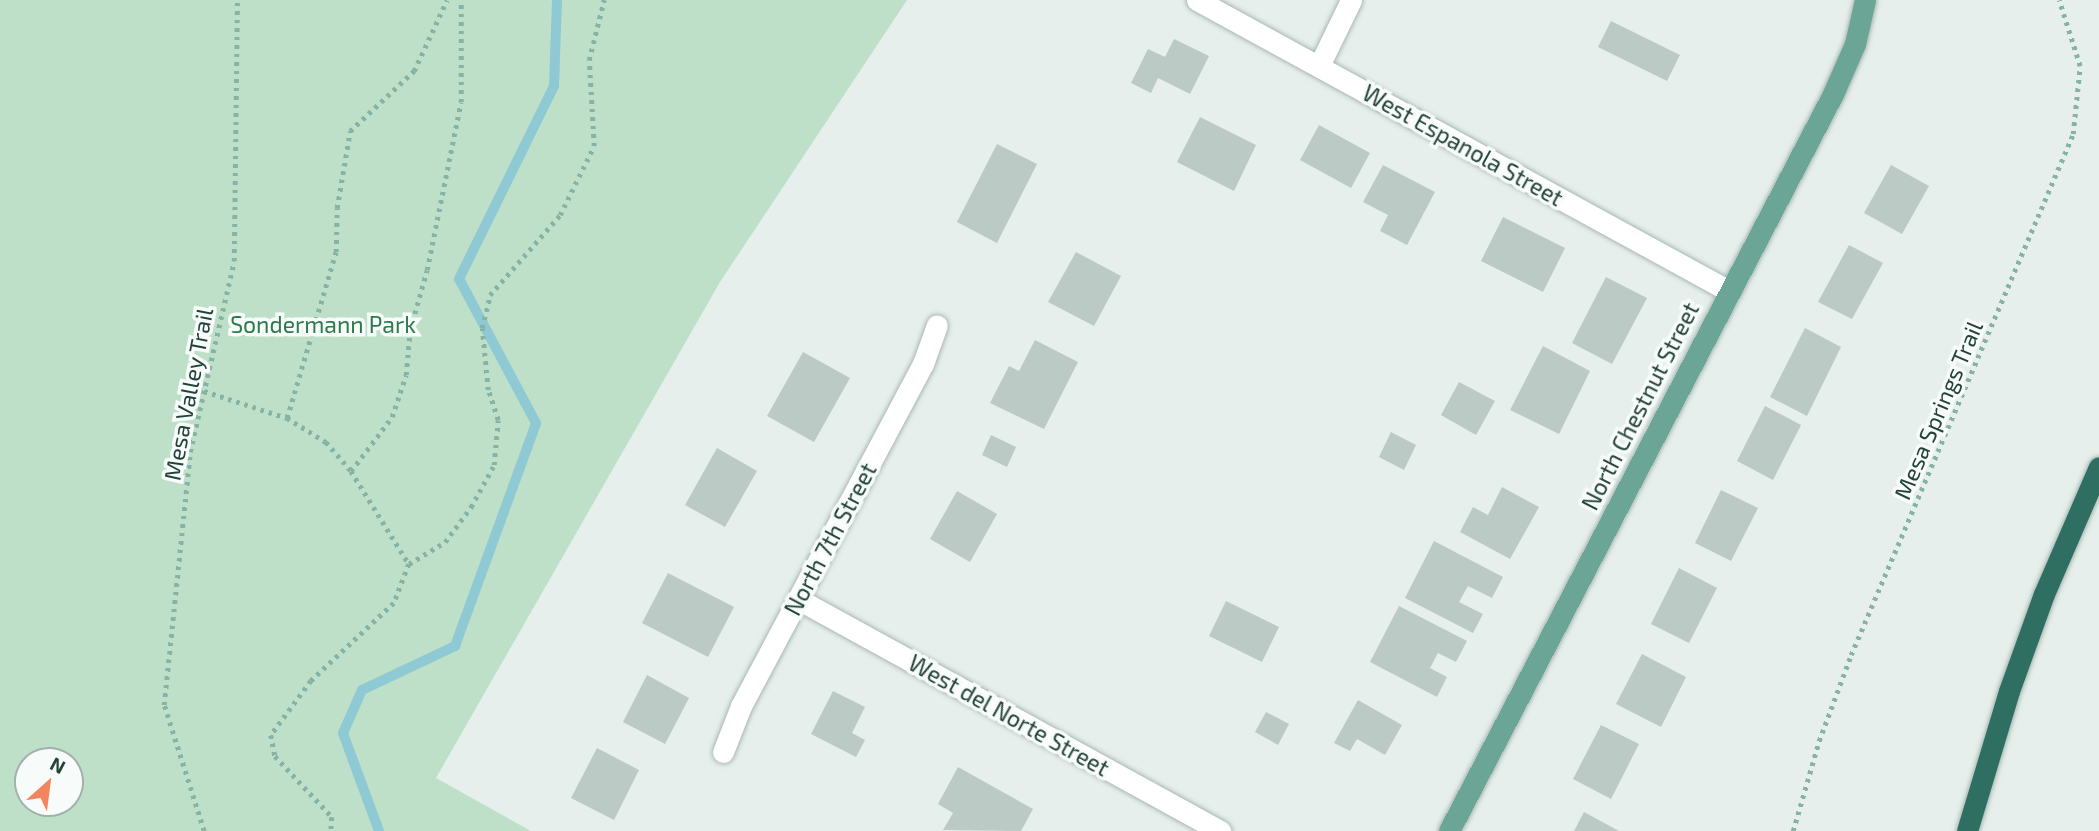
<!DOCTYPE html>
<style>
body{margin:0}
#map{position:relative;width:2099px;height:831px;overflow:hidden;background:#e6efeb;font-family:"Exo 2",sans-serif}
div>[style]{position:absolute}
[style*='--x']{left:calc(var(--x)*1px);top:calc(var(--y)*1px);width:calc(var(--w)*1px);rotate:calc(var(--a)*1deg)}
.green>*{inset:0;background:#bfe0c8}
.stream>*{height:10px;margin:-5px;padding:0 5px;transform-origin:5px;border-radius:5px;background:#8ec9d4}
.building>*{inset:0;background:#bbcac4}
.path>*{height:4.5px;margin-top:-2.25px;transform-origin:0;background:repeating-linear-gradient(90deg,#86b3a5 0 3.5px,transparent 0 8.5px)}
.roads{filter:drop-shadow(0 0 2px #a8b8b2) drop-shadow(0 0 2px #a8b8b2)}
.minor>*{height:21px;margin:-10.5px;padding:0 10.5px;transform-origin:10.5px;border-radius:10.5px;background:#fff}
.major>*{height:21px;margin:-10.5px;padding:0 10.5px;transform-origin:10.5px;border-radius:10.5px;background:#6aa596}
.highway>*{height:21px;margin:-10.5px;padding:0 10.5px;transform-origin:10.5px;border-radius:10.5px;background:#2f6f62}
span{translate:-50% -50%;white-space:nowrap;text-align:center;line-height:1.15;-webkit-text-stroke:7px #f7fbf9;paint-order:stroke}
.street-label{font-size:23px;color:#24423a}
.park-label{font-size:23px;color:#2d7a4b}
.north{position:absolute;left:14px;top:747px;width:70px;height:70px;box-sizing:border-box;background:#f7fbf9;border:2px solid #a3b1ad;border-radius:50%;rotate:28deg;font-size:19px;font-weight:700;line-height:28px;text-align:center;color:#24423a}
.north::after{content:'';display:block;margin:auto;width:24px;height:32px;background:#f4845f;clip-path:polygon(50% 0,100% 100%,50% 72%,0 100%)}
</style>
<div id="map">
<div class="green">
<i style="clip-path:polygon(evenodd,0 0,907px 0,720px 282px,436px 778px,531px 831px,0 831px,0 0,28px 761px,70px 761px,70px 803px,28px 803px,28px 761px)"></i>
</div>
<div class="stream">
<i style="--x:379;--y:831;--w:104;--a:-110.2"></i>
<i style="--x:343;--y:733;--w:47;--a:-66.2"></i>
<i style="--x:362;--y:690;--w:103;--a:-25.3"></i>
<i style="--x:455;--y:646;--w:237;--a:-70"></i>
<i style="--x:536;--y:423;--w:163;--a:-118.1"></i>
<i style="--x:459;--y:279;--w:215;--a:-63.8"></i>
<i style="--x:554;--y:86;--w:86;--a:-88"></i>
</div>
<div class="building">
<i style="clip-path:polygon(1611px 21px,1680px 55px,1667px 81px,1598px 47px)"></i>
<i style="clip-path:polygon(1174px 39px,1209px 56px,1190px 94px,1158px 78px,1151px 93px,1131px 83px,1148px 49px,1165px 57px)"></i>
<i style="clip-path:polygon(1200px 117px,1256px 145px,1234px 191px,1177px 162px)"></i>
<i style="clip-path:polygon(1319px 125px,1370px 153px,1351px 188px,1300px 160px)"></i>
<i style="clip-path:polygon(997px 144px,1037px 164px,997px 243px,957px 222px)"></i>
<i style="clip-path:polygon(1383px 165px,1435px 192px,1407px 245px,1380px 231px,1388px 215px,1363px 202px)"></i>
<i style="clip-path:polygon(1891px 165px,1929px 186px,1902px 234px,1864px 213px)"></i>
<i style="clip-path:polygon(1503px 217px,1565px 248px,1543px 292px,1481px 261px)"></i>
<i style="clip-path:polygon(1849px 245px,1883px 263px,1852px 319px,1818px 302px)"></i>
<i style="clip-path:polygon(1076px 252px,1121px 276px,1094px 326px,1048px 302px)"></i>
<i style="clip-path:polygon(1606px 277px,1647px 298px,1612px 364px,1572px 343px)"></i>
<i style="clip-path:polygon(1805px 328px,1841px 347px,1807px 416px,1770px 397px)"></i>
<i style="clip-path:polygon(1035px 340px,1078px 362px,1044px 429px,990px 403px,1009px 366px,1019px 371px)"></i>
<i style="clip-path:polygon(1543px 346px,1590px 371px,1559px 434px,1510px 410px)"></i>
<i style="clip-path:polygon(803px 352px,850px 378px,814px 442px,767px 416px)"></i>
<i style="clip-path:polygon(1459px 382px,1495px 401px,1476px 435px,1441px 415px)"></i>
<i style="clip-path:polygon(1765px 406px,1801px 425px,1773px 480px,1737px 461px)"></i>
<i style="clip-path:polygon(1391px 432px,1416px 445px,1404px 470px,1379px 457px)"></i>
<i style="clip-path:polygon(991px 435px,1016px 447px,1007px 467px,982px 455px)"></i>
<i style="clip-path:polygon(717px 448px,757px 471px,725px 527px,685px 505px)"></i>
<i style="clip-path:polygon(1502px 487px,1539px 507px,1510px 559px,1460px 532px,1473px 507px,1488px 515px)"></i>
<i style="clip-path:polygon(1721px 490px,1758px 508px,1731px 561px,1695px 543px)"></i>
<i style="clip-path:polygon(957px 491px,997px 514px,970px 562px,930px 539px)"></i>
<i style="clip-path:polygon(1434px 541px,1503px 577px,1492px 598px,1468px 586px,1459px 602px,1483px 614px,1473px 633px,1405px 598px)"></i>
<i style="clip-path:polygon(1679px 568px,1717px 588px,1689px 643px,1651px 624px)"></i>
<i style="clip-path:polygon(668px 573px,734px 607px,708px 657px,642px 623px)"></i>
<i style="clip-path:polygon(1226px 601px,1279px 627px,1262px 662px,1209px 636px)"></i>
<i style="clip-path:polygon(1399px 606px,1467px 641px,1456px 662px,1438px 653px,1430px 668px,1447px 677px,1437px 697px,1370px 662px)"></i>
<i style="clip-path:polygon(1642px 654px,1686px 677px,1661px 727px,1616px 704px)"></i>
<i style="clip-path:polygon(647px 675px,689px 698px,665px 744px,623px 722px)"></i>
<i style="clip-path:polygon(833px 691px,865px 707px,852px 733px,865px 740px,856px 757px,811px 734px)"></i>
<i style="clip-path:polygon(1358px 700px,1402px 725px,1385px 755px,1357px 739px,1350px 751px,1334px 743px)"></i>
<i style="clip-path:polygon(1266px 712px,1289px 724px,1278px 745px,1255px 732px)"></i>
<i style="clip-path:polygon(1601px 725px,1639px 744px,1611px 799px,1573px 779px)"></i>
<i style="clip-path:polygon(597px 748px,639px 770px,614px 820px,571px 798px)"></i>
<i style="clip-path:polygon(958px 767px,1033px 809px,1021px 831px,943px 830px,953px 813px,938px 804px)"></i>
<i style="clip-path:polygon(1584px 812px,1619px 831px,1574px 831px)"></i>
</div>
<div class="path">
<i style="--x:204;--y:391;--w:87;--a:18"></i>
<i style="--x:287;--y:418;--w:46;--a:31.6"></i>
<i style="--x:326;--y:442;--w:38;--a:49"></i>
<i style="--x:351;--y:471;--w:110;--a:58.1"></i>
<i style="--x:409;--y:564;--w:42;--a:111"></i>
<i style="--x:394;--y:603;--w:114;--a:136.8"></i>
<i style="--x:311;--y:681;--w:67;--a:126.5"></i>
<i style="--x:271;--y:735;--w:21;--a:79"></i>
<i style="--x:275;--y:756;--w:83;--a:46.9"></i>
<i style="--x:332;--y:817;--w:14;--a:94"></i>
<i style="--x:287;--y:418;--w:173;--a:-73.6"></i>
<i style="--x:336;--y:252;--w:44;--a:-88.7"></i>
<i style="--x:337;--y:208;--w:78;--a:-80.4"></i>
<i style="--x:350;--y:131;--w:88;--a:-43.2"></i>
<i style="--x:414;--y:71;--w:78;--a:-65.1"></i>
<i style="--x:351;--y:471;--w:68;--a:-52.8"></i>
<i style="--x:392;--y:417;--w:44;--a:-71.6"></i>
<i style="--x:406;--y:375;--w:45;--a:-84.9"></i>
<i style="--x:410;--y:330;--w:62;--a:-74.2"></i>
<i style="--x:427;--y:270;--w:171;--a:-78.6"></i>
<i style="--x:461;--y:102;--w:102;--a:-90"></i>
<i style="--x:409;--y:564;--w:42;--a:-31.4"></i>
<i style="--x:445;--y:542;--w:44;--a:-53.4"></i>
<i style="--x:471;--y:507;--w:48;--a:-61.3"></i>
<i style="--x:494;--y:465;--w:45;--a:-84.9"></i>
<i style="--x:498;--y:420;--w:32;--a:-108"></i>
<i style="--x:488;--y:390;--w:62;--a:-95.5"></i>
<i style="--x:482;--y:328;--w:34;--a:-76"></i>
<i style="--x:490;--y:295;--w:106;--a:-48.8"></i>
<i style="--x:560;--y:215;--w:77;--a:-63.8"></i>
<i style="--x:594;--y:146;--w:86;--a:-93.3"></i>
<i style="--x:589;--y:60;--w:62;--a:-76"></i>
<i style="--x:204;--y:831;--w:132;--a:-107.6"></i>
<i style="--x:164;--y:705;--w:254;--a:-84.1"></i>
<i style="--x:190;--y:452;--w:196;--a:-77"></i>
<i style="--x:234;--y:261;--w:261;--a:-89.3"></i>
<i style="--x:1793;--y:831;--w:94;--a:-73.9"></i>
<i style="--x:1819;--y:741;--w:92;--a:-69.6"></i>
<i style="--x:1851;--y:655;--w:566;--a:-66.92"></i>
<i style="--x:2073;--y:134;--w:68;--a:-84.1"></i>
<i style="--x:2080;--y:66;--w:69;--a:-107.7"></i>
</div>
<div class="roads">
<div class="minor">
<i style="--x:1197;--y:0;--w:606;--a:28.68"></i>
<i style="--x:1319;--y:66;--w:73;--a:-64.1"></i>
<i style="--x:798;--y:599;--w:482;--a:28.8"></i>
<i style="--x:723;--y:752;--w:49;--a:-68.6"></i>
<i style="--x:741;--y:706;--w:387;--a:-62"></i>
<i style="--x:923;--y:364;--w:41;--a:-70.3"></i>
</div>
<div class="major">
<i style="--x:1449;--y:831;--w:831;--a:-62.48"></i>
<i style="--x:1833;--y:94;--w:55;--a:-66.3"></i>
<i style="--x:1855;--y:44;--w:45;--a:-77.2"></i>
</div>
<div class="highway">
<i style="--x:1967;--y:831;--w:146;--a:-73.3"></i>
<i style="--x:2009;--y:691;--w:103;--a:-70.2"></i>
<i style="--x:2044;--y:594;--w:138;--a:-66.6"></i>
</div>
</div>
<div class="street-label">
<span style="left:1463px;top:145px;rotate:29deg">West Espanola Street</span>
<span style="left:188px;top:394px;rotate:-79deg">Mesa Valley Trail</span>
<span style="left:1640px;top:406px;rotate:-63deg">North Chestnut Street</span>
<span style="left:1938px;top:410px;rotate:-67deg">Mesa Springs Trail</span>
<span style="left:830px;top:539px;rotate:-62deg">North 7th Street</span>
<span style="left:1009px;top:715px;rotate:29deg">West del Norte Street</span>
</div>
<div class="park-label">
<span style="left:323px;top:324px">Sondermann Park</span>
</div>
<div class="north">N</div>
</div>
